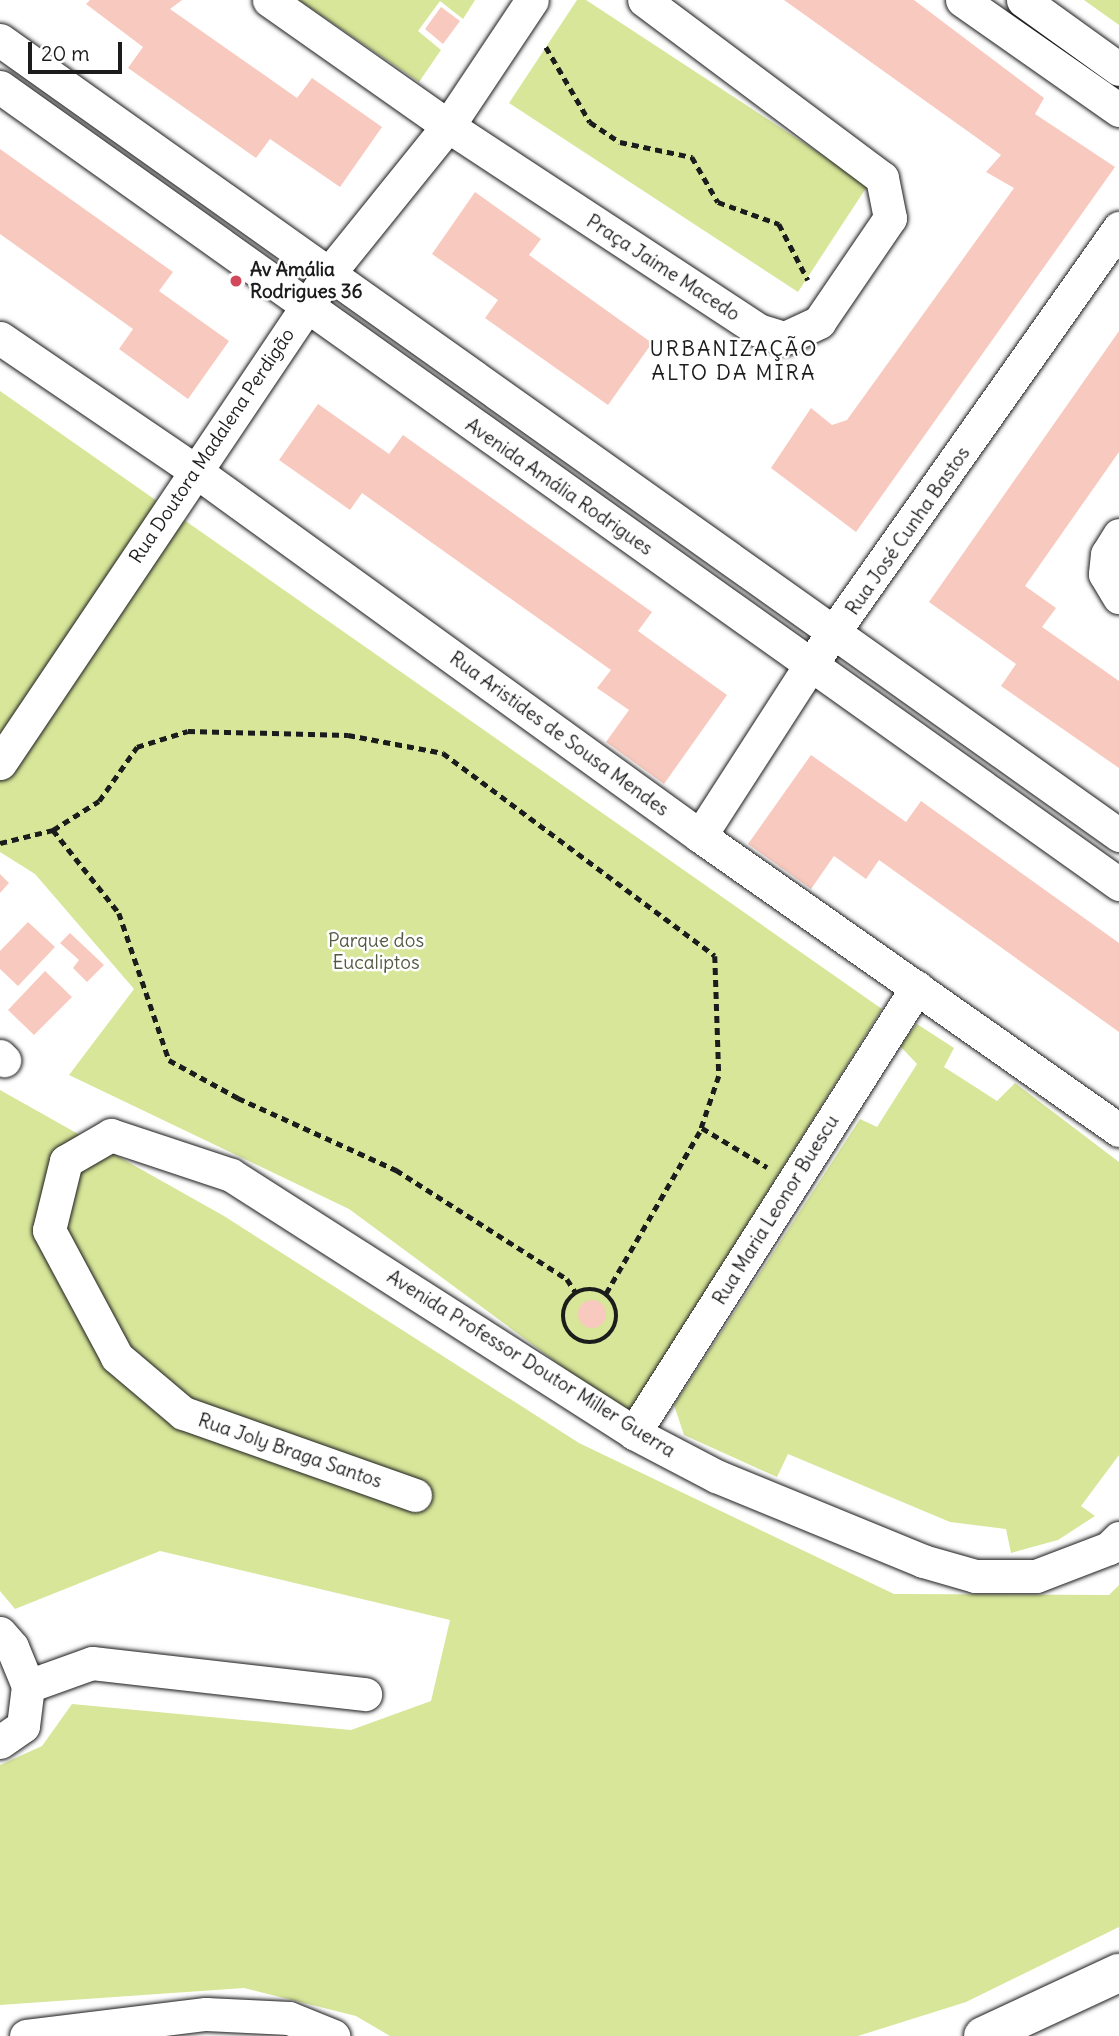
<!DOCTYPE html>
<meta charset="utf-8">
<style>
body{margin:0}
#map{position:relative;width:1119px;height:2036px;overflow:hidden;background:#fff;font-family:Delius,sans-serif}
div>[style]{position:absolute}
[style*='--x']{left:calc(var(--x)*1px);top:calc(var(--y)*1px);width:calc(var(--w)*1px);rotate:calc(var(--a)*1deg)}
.green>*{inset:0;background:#d7e699}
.building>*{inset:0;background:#f8c9be}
.round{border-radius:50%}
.path>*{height:4.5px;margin-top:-2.25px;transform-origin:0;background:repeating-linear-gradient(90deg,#1c1c1c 0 7px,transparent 0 12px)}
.path>.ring{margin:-2.25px;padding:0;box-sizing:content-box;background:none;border:4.5px solid #1c1c1c;border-radius:50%}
.roads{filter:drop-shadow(0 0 2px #1c1c1c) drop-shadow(0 0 2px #1c1c1c)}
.minor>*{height:33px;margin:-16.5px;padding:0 16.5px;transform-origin:16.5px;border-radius:16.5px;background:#fff}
.highway>*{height:38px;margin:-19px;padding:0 19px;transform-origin:19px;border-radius:19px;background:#fff}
.dots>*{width:19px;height:19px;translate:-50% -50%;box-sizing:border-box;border:4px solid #fff;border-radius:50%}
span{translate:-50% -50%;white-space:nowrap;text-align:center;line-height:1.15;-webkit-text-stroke:5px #fff;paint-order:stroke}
.street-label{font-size:19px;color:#1c1c1c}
.poi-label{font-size:19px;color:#1c1c1c;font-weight:700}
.left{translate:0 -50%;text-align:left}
.park-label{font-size:19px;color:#545942}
.neighbourhood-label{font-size:21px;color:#1c1c1c;letter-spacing:2px}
.scale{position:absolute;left:28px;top:42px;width:94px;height:32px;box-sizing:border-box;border:4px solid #1c1c1c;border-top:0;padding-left:9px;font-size:21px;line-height:24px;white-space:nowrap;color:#1c1c1c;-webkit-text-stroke:5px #fff;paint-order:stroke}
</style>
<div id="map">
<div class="green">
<i style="clip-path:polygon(299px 0,475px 0,463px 19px,440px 1px,418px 31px,441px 50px,419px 82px)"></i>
<i style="clip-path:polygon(577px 0,586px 0,868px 185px,798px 292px,509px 103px)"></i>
<i style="clip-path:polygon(1084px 0,1119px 0,1119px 25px)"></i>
<i style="clip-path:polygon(0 391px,882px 1009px,628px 1415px,349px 1209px,69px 1075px,134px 989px,35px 874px,0 852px)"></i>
<i style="clip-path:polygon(917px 1024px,954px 1048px,944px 1067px,997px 1101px,1015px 1083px,1119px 1162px,1119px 1455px,1081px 1506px,1095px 1516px,1058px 1540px,1011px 1553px,1006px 1529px,950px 1522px,788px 1454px,777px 1477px,684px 1435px,674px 1405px,860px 1119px,877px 1127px,917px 1064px,900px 1046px)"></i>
<i style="clip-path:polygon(0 1090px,224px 1216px,579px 1443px,894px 1594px,1109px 1595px,1119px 1585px,1119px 1927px,966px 2002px,858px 2036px,390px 2036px,356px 2016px,244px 1988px,0 2005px,0 1765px,42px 1746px,72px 1704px,351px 1730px,431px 1701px,450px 1620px,160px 1551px,15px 1609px,0 1591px)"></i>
</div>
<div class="building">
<i style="clip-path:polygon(90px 0,182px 0,170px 9px,297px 98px,312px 78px,382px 127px,340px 187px,270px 139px,256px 158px,128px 68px,143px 47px,86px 4px)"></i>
<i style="clip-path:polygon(784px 0,914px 0,1044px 98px,1035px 114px,1115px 167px,856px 532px,771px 468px,811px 408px,832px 425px,847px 420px,1014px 188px,986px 172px,1001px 155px)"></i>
<i style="clip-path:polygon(441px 7px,460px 21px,443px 44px,425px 29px)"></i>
<i style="clip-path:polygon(0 149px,173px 272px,159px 291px,229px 341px,188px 399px,119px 349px,133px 329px,0 234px)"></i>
<i style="clip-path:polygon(475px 192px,541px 239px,529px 255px,652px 343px,608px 405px,485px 318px,498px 300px,432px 254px)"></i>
<i style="clip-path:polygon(1119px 331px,1119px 452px,1025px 586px,1056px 608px,1042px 627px,1119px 681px,1119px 768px,1001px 686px,1016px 664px,929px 602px)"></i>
<i style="clip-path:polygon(318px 404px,389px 454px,403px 435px,652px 612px,638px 631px,727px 695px,664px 784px,606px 742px,629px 710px,597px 688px,611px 670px,362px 493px,350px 510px,279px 460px)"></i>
<i style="clip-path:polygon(811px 755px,906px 822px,921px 801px,1119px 943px,1119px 1032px,879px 860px,866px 879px,834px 856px,811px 889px,748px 844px)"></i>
<i style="clip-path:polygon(0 874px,9px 883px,0 893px)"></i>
<i style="clip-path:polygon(28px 922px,55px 947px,18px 986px,0 969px,0 951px)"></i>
<i style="clip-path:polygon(70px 933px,104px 965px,87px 982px,73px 968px,79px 960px,60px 943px)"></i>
<i style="clip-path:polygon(45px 971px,72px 997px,34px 1035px,8px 1010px)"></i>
<i class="round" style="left:578px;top:1300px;width:28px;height:28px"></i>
</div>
<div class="path">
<i style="--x:546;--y:47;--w:87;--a:59.6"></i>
<i style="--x:590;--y:122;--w:36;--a:34"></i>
<i style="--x:620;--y:142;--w:74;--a:11.8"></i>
<i style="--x:692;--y:157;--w:52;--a:60"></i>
<i style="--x:718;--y:202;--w:65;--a:19.8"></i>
<i style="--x:779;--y:224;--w:63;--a:62.6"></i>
<i style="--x:53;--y:830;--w:106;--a:51.5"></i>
<i style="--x:119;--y:913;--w:155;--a:71.2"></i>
<i style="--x:169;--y:1060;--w:79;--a:28.8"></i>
<i style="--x:238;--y:1098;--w:174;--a:24.5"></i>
<i style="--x:396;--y:1170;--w:203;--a:32.5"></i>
<i style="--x:567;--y:1279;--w:17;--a:57"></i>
<i style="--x:0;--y:843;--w:55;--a:-13.8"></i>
<i style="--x:53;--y:830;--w:54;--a:-32.2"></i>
<i style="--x:99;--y:801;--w:66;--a:-54.9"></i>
<i style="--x:137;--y:747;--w:53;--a:-17.4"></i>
<i style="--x:188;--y:731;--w:160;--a:1.4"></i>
<i style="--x:348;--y:735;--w:97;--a:10.7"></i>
<i style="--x:443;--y:753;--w:339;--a:36.7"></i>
<i style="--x:715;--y:956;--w:120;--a:88.1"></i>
<i style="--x:719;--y:1076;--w:59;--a:108.7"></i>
<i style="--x:700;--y:1132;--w:187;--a:120.1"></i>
<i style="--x:702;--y:1128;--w:76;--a:31"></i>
<i class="ring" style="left:563px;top:1289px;width:49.5px;height:49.5px"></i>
</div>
<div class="roads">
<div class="minor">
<i style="--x:269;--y:0;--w:219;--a:35.1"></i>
<i style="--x:448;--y:126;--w:371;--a:33.3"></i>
<i style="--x:758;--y:330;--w:28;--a:17"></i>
<i style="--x:785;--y:338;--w:38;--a:-25"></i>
<i style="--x:819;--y:322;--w:126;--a:-55.7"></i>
<i style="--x:890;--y:218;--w:41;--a:-101.3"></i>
<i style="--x:882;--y:178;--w:297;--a:-143.2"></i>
<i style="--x:962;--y:0;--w:192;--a:35"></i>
<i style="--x:1023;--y:0;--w:118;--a:35.7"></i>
<i style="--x:0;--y:40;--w:1373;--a:35.39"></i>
<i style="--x:0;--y:87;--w:1374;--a:35.46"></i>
<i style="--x:0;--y:338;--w:235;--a:34.2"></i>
<i style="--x:194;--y:470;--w:624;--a:35.88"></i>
<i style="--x:700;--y:836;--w:512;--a:35.06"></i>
<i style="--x:1119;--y:535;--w:22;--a:122"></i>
<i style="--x:1107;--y:554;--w:20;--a:96"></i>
<i style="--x:1105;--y:574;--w:27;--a:59"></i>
<i style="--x:0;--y:763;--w:592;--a:-56.1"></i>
<i style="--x:330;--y:272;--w:188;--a:-51.1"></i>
<i style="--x:448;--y:126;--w:151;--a:-56.3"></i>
<i style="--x:700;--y:836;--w:205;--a:-57.2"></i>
<i style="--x:811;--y:664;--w:534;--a:-54.76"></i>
<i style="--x:0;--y:1056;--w:6;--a:45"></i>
<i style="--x:634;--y:1433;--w:528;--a:-57.6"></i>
<i style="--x:415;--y:1495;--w:246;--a:-160.5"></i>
<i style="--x:183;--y:1413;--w:87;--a:-139.7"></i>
<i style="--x:117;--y:1357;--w:144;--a:-118.2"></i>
<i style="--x:49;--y:1230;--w:71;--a:-76.2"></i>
<i style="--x:66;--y:1161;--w:52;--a:-30"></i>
<i style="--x:111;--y:1135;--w:126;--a:18.4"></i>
<i style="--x:231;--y:1175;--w:479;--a:32.6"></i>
<i style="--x:634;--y:1433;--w:93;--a:27.7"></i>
<i style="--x:716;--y:1476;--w:224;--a:22.3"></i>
<i style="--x:923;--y:1561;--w:54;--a:16.1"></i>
<i style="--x:975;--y:1576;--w:61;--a:0"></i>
<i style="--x:1036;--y:1576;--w:78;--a:-21"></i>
<i style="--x:1109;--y:1548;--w:14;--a:-45"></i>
<i style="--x:0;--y:1633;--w:18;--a:49"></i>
<i style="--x:12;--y:1647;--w:42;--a:67.7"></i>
<i style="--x:28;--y:1686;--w:68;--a:-19.8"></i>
<i style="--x:92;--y:1663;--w:275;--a:6.5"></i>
<i style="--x:0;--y:1742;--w:28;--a:-35"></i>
<i style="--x:23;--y:1726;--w:40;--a:-82.9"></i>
<i style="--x:26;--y:2036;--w:181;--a:-7"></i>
<i style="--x:206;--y:2014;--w:83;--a:2.8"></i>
<i style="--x:289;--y:2018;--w:48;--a:22.2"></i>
</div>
<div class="highway">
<i style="--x:983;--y:2036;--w:150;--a:-24.9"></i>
</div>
</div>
<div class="dots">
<i style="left:236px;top:281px;background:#d1495b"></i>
</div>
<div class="street-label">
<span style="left:663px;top:268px;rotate:33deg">Praça Jaime Macedo</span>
<span style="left:212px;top:446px;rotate:-56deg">Rua Doutora Madalena Perdigão</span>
<span style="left:559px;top:487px;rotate:35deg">Avenida Amália Rodrigues</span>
<span style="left:908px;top:531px;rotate:-55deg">Rua José Cunha Bastos</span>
<span style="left:559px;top:734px;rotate:36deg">Rua Aristides de Sousa Mendes</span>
<span style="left:776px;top:1210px;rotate:-58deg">Rua Maria Leonor Buescu</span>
<span style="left:531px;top:1364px;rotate:32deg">Avenida Professor Doutor Miller Guerra</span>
<span style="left:290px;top:1451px;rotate:19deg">Rua Joly Braga Santos</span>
</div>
<div class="poi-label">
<span class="left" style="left:250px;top:281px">Av Amália<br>Rodrigues 36</span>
</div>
<div class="park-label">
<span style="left:376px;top:952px">Parque dos<br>Eucaliptos</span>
</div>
<div class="neighbourhood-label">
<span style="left:734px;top:361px">URBANIZAÇÃO<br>ALTO DA MIRA</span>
</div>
<div class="scale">20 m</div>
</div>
